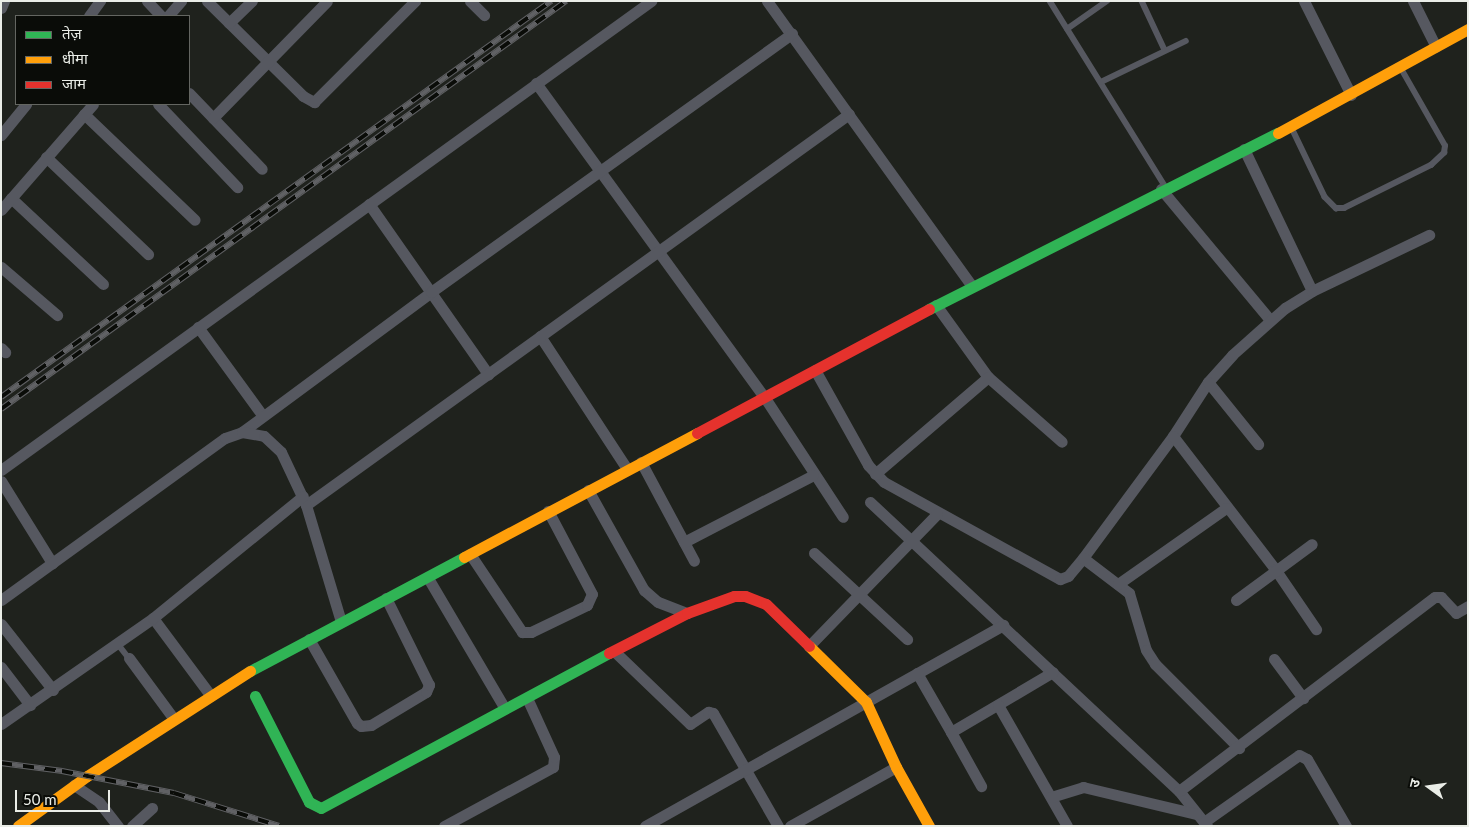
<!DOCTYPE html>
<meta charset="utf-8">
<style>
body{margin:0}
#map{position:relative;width:1469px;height:827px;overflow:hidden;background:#1f221d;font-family:Lato,"Noto Sans Devanagari",sans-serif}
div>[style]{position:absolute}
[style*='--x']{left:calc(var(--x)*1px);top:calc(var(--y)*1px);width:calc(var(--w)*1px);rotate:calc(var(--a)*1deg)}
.lane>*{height:5.5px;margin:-2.75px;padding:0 2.75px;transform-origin:2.75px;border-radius:2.75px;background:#565860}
.street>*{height:11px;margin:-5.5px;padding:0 5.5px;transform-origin:5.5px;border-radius:5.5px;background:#565860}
.fast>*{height:11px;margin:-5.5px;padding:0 5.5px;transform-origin:5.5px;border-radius:5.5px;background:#30b455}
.slow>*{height:11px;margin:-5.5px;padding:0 5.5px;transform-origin:5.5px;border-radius:5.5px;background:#ff9f0a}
.jam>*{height:11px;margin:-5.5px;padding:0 5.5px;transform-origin:5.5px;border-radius:5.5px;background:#e5322d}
.rail>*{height:5.5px;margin-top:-2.75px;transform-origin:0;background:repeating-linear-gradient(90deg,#0a0c08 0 11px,#606164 0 22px);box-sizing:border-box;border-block:1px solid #606164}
span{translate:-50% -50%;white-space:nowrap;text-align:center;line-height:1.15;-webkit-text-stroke:4.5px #0a0c08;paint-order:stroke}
.frame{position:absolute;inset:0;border:2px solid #eaede7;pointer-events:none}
.legend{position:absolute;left:15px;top:15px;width:175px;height:90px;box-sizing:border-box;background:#0a0c08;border:1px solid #646661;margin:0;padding:6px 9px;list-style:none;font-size:15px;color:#eaede7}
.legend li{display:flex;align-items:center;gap:10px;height:25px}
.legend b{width:25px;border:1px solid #646661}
.north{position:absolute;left:1404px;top:762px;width:50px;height:50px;-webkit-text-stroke:4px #0a0c08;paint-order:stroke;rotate:284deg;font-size:14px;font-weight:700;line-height:20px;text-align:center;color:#eaede7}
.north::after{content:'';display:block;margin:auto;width:18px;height:22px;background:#eaede7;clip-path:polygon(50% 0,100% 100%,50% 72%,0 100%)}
.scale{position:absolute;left:15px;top:790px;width:95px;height:22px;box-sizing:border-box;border:2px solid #eaede7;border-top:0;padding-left:6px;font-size:15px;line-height:18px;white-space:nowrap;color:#eaede7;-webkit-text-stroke:4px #0a0c08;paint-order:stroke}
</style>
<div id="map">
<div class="lane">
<i style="--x:1050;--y:1;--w:219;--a:58.1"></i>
<i style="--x:1142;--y:1;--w:54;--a:64.9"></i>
<i style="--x:1067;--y:29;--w:49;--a:-35"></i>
<i style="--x:1101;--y:82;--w:94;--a:-25.8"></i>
<i style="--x:1292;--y:128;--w:76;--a:64.4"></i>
<i style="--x:1325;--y:197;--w:16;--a:45"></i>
<i style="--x:1336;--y:208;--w:8;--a:0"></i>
<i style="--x:1344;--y:208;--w:97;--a:-26.3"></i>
<i style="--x:1431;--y:165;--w:18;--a:-43"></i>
<i style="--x:1444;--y:153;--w:7;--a:-82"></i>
<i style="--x:1445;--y:146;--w:89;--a:-119.7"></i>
<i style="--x:118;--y:644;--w:18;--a:52"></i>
</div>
<div class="street">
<i style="--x:147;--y:1;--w:21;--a:47"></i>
<i style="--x:207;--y:1;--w:135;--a:44.7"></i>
<i style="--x:303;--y:96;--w:13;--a:29"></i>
<i style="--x:314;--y:102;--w:143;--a:-45"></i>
<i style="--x:470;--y:1;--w:20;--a:45"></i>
<i style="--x:767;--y:1;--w:351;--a:54.3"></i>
<i style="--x:1304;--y:1;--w:105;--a:63.4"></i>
<i style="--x:1413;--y:1;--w:51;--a:63.4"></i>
<i style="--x:1;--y:8;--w:8;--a:-67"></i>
<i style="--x:89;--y:16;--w:19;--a:-54"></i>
<i style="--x:168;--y:16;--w:20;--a:-49"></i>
<i style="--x:229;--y:23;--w:32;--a:-44"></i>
<i style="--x:536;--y:83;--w:389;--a:54"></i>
<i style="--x:765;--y:398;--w:142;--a:56.8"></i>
<i style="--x:189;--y:93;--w:105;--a:46.2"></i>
<i style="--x:158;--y:104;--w:115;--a:46.4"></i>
<i style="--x:84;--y:114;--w:153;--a:43.7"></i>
<i style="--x:213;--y:118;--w:163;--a:-45.7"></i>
<i style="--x:1;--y:135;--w:40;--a:-51"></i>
<i style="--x:1244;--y:149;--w:157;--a:64.4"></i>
<i style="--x:46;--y:157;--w:141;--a:43.6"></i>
<i style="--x:1161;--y:189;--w:170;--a:50.2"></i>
<i style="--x:11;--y:198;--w:126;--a:43.1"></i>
<i style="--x:369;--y:204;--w:208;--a:55"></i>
<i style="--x:1;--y:210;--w:140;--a:-49"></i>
<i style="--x:1;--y:267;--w:74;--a:40.6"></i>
<i style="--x:936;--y:305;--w:89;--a:54.2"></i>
<i style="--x:988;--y:377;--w:98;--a:41.3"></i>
<i style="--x:198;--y:327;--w:110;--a:53.9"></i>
<i style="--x:540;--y:336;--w:159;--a:56.8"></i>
<i style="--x:1;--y:348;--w:6;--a:45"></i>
<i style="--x:815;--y:370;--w:109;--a:60.8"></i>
<i style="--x:868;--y:465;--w:23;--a:47"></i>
<i style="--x:884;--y:482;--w:201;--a:28.9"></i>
<i style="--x:1060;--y:579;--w:9;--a:-21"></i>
<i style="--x:1068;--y:576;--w:23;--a:-50"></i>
<i style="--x:1083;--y:558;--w:152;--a:-53.6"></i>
<i style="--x:1173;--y:436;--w:64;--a:-57.1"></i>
<i style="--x:1208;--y:382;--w:36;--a:-48"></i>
<i style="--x:1232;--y:355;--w:71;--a:-41.6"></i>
<i style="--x:1285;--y:308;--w:32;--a:-32"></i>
<i style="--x:1312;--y:291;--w:130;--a:-25.6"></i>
<i style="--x:1208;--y:382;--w:80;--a:51.1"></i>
<i style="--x:242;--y:432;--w:235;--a:-36.5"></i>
<i style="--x:431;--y:292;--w:444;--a:-35.6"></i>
<i style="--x:1173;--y:436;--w:168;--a:52.5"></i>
<i style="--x:1275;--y:569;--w:73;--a:55.7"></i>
<i style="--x:641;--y:462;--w:112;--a:61.8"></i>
<i style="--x:1;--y:470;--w:802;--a:-35.81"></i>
<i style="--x:875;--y:474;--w:149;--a:-40.6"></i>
<i style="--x:1;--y:481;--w:97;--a:58.1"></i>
<i style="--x:588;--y:490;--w:115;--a:60.8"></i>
<i style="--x:644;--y:590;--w:18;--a:41"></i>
<i style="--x:658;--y:602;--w:31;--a:21"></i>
<i style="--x:870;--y:502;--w:423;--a:43.1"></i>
<i style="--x:1179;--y:791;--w:45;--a:51.3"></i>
<i style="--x:306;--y:505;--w:669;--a:-35.76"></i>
<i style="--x:684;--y:542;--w:145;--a:-27.4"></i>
<i style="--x:814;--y:553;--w:127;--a:42.8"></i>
<i style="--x:470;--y:554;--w:94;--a:56.3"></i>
<i style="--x:522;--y:632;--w:9;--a:0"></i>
<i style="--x:531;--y:632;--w:62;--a:-25.7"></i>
<i style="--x:587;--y:605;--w:12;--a:-66"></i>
<i style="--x:592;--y:594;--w:94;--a:-117.9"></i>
<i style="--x:1083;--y:558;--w:58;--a:37.3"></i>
<i style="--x:1129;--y:593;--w:59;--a:73.4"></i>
<i style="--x:1146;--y:650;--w:17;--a:57"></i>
<i style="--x:1155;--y:664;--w:119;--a:45"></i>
<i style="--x:428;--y:578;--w:150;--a:59.5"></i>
<i style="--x:1118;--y:584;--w:132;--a:-35.1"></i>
<i style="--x:1;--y:600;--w:276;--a:-35.9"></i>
<i style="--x:225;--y:438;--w:18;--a:-19"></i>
<i style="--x:242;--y:432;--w:22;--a:10"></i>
<i style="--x:264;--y:436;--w:23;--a:43"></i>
<i style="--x:281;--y:452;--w:59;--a:64.7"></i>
<i style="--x:306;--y:505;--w:122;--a:73.3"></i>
<i style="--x:1236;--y:600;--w:94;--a:-36.4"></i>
<i style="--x:153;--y:618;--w:97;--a:53.4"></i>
<i style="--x:1;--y:624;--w:84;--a:51.8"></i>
<i style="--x:309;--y:639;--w:97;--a:60.3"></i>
<i style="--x:357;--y:723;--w:5;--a:37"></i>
<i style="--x:361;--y:726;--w:10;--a:-6"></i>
<i style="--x:371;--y:725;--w:64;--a:-31"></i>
<i style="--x:426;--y:692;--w:8;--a:-67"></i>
<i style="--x:429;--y:685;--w:97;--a:-116.3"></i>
<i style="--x:809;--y:646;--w:184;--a:-45.9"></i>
<i style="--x:615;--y:652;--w:104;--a:43.8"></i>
<i style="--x:690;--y:724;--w:22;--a:-34"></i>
<i style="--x:708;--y:712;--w:5;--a:11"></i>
<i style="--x:713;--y:713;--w:130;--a:60.1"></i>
<i style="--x:129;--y:658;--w:76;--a:53.6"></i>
<i style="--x:1274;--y:659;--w:49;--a:53.4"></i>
<i style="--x:1;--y:667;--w:48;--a:52.7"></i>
<i style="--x:917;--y:673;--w:68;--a:60"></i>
<i style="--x:951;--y:732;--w:118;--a:-30.5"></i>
<i style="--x:998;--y:705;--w:139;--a:60.3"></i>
<i style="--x:1;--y:724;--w:185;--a:-34.9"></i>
<i style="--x:153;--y:618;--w:193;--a:-39.1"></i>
<i style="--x:951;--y:732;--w:62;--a:60.9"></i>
<i style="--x:74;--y:785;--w:30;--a:34"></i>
<i style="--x:99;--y:802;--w:31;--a:52"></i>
<i style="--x:1179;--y:791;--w:321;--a:-37.2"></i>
<i style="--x:1435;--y:597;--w:6;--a:0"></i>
<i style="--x:1441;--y:597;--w:22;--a:47"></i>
<i style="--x:1456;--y:613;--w:14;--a:-30"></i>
<i style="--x:1051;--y:797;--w:34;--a:-17"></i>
<i style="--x:1083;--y:787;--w:116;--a:13.4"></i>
<i style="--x:1204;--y:822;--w:116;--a:-35.2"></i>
<i style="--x:1299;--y:755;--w:9;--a:27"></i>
<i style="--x:1307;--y:759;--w:78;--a:59.8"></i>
<i style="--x:132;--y:826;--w:27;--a:-42"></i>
<i style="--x:444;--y:826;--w:124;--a:-28.4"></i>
<i style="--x:553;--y:767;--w:10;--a:-84"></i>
<i style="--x:554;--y:757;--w:65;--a:-114.6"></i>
<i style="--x:645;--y:826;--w:411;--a:-29.3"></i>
<i style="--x:790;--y:826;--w:121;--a:-29.1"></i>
</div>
<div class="fast">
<i style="--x:929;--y:309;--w:391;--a:-26.8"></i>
<i style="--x:250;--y:671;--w:242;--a:-28"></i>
<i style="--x:255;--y:696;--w:119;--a:63"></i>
<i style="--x:309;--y:802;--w:13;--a:27"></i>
<i style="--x:321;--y:808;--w:327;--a:-28.3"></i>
</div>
<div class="slow">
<i style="--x:1278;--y:133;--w:217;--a:-28.7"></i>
<i style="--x:464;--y:557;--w:264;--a:-28"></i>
<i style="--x:809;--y:646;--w:80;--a:44.5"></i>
<i style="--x:866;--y:702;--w:72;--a:65.2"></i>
<i style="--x:896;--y:767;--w:68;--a:60.8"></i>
<i style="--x:18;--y:826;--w:85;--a:-35.9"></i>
<i style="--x:87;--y:776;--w:194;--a:-32.8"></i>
</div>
<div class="jam">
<i style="--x:697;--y:433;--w:263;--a:-28.1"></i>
<i style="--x:609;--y:653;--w:88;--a:-27.1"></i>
<i style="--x:687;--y:613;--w:50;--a:-19.9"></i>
<i style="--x:734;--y:596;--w:11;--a:0"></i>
<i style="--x:745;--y:596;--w:22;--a:21"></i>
<i style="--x:766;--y:604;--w:60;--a:44.3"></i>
</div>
<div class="rail">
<i style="--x:1;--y:397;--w:678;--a:-35.75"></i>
<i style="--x:1;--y:409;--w:697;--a:-35.83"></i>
<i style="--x:1;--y:763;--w:62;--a:7.5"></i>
<i style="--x:62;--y:771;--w:114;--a:11.1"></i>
<i style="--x:174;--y:793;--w:110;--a:17.4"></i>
</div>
<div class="frame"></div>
<ul class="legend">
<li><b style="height:6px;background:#30b455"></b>तेज़</li>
<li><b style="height:6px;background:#ff9f0a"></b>धीमा</li>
<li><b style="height:6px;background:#e5322d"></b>जाम</li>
</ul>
<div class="north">उ</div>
<div class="scale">50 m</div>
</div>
